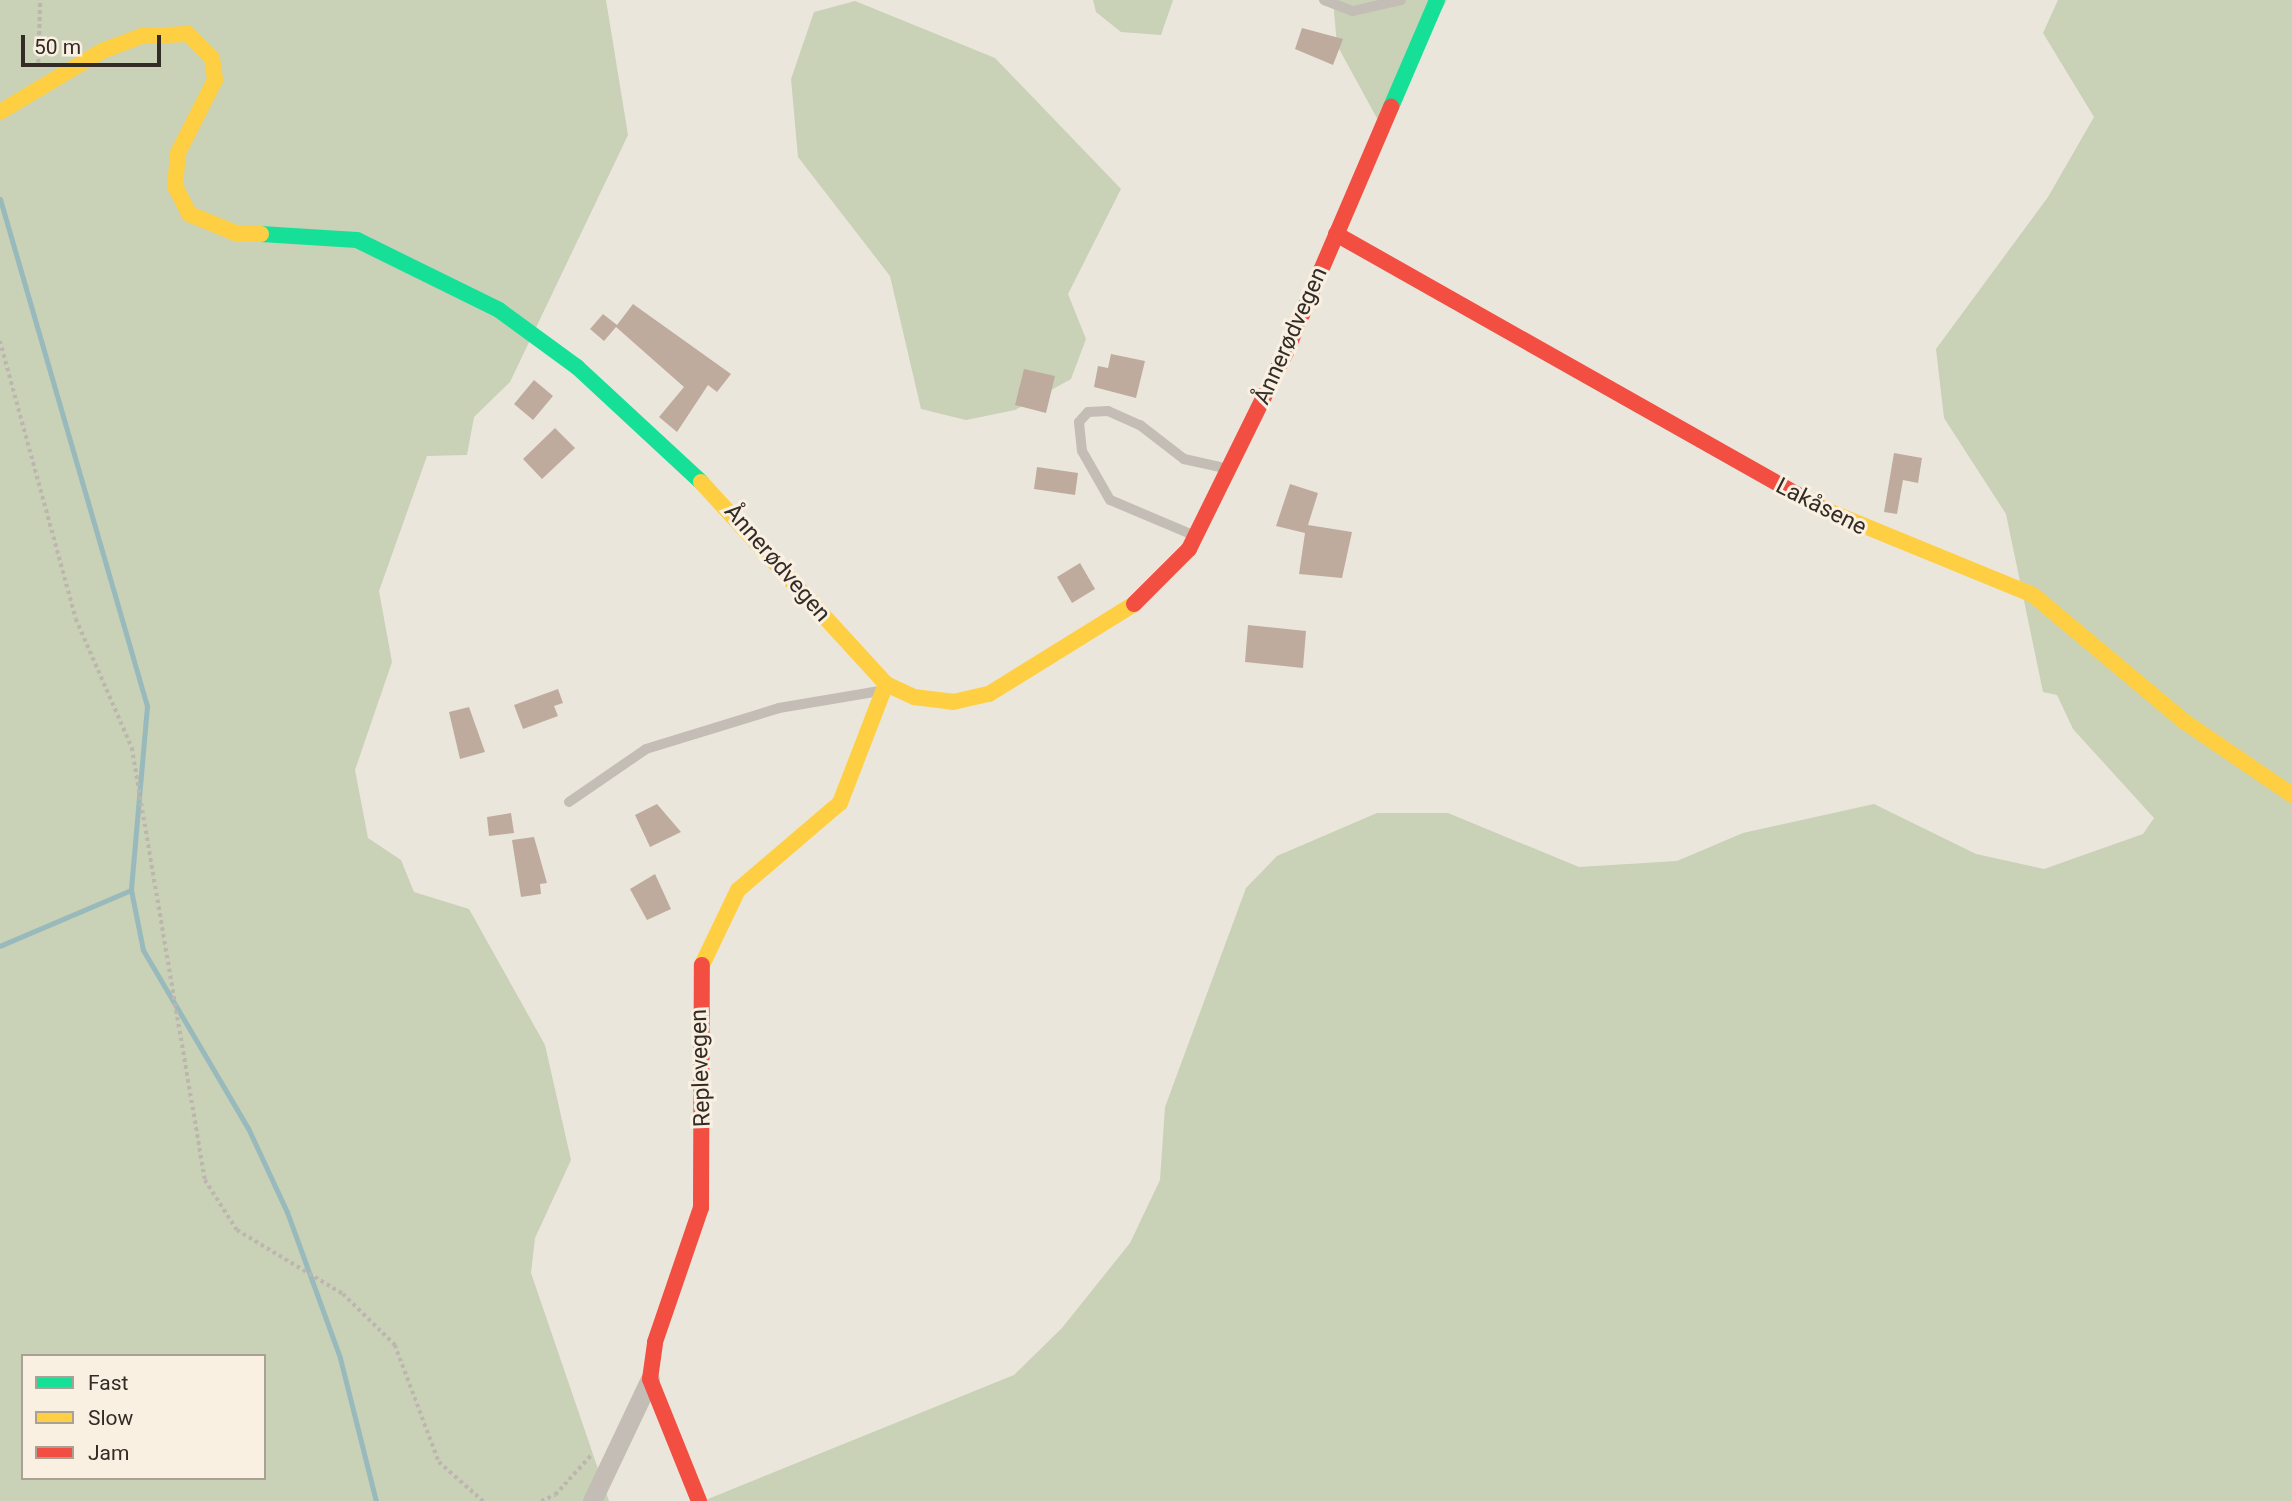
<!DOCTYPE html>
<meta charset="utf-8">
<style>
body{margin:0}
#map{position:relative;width:2292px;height:1501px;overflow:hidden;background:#ebe6dc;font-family:Roboto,sans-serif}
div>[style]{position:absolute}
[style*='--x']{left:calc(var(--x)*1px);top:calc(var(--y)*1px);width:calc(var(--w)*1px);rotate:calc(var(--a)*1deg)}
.green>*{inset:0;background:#c9d1b6}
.stream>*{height:5px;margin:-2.5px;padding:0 2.5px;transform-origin:2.5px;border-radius:2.5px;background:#98babc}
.building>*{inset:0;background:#bfab9d}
.path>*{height:3.5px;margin-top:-1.75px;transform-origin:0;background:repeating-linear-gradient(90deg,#bcb6af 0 3.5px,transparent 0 7px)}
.lane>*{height:10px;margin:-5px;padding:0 5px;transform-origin:5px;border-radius:5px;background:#c3bdb6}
.street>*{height:19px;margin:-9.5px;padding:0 9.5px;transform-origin:9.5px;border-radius:9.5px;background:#c3bdb6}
.fast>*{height:16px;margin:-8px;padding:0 8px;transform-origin:8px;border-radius:8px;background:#16e098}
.slow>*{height:16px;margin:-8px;padding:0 8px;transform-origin:8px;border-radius:8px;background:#ffcf43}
.jam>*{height:16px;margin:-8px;padding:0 8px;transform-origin:8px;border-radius:8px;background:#f24e42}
span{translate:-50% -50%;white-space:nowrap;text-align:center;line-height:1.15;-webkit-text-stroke:6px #f9f0e2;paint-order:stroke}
.street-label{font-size:23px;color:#332b25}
.legend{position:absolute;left:21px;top:1354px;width:245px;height:126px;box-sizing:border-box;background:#f9f0e2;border:2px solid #aaa196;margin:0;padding:9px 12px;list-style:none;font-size:21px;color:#332b25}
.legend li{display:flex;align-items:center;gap:14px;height:35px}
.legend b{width:35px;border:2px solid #aaa196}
.scale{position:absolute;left:21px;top:35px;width:140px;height:32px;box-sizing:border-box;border:4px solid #332b25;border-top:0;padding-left:9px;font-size:21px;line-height:24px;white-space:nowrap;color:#332b25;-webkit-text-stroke:5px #f9f0e2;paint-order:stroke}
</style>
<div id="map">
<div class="green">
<i style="clip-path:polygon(evenodd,0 0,606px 0,628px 135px,510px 382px,474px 417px,467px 455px,427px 456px,379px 591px,392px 662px,355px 770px,368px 838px,401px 860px,414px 892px,469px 909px,545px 1045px,571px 1160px,535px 1238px,531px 1273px,609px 1501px,0 1501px,0 0,23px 1356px,264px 1356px,264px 1478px,23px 1478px,23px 1356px)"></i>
<i style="clip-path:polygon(1093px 0,1173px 0,1161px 35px,1121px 32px,1096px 12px)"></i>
<i style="clip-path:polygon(1333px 0,1447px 0,1379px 122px,1337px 45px)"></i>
<i style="clip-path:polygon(2058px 0,2292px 0,2292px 1501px,703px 1501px,1014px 1375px,1062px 1328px,1130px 1243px,1160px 1180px,1165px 1107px,1246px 888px,1277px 856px,1377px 813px,1448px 813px,1579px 867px,1677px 861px,1743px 833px,1874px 804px,1976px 854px,2044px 869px,2143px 834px,2154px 818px,2073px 729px,2057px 695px,2043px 692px,2006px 514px,1944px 418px,1936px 349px,2048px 197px,2094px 117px,2043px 33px)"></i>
<i style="clip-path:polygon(855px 1px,995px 58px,1121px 189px,1068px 294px,1086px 339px,1071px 379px,1015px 410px,966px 420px,921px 409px,890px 276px,798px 157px,791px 79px,814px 12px)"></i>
</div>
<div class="stream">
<i style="--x:0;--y:199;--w:528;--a:73.83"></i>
<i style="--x:147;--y:706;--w:185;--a:95"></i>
<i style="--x:131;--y:890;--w:142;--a:156.9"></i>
<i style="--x:131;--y:890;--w:61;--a:78.7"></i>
<i style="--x:143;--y:950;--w:207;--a:59.5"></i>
<i style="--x:248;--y:1128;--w:93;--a:65.1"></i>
<i style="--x:287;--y:1212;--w:155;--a:70"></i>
<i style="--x:340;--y:1358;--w:147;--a:75.9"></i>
</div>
<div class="building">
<i style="clip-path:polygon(1302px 28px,1343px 39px,1333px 65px,1295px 49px)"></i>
<i style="clip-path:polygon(633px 304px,731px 374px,717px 392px,708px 385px,677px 432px,659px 417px,684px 387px,616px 327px,604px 341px,590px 329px,603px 314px,617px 325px)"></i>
<i style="clip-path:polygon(1111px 354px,1145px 361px,1136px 398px,1094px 387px,1098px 366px,1108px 368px)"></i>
<i style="clip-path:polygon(1024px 369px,1055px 376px,1046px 413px,1015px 405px)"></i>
<i style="clip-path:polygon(534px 380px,553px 396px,533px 420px,514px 404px)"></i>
<i style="clip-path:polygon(555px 428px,575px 448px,542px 479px,523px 459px)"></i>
<i style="clip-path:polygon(1894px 453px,1922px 458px,1918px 483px,1903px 480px,1897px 514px,1884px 512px)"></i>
<i style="clip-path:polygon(1037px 467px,1078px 473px,1075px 495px,1034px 489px)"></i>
<i style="clip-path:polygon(1290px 484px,1318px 493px,1308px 525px,1352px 532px,1342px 578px,1299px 574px,1305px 533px,1276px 526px)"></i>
<i style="clip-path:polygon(1080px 563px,1095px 589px,1072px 603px,1057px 577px)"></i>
<i style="clip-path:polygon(1248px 625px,1306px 631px,1303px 668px,1245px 662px)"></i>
<i style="clip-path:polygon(558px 689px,563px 703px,554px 706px,558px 716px,523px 729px,514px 705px)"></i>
<i style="clip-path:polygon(469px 707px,485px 752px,460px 759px,449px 712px)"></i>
<i style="clip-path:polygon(657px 804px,681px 832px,650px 847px,635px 815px)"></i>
<i style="clip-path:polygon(511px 813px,514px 833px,489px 836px,487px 817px)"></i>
<i style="clip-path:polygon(534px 837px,547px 883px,540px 884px,541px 894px,521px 897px,512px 840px)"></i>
<i style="clip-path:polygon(655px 874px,671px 909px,647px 920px,630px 889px)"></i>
</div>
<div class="path">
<i style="--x:38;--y:63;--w:63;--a:-88.2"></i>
<i style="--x:0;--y:341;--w:288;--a:74.7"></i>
<i style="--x:76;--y:619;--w:141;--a:66.5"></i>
<i style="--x:132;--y:748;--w:438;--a:80.4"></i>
<i style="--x:205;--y:1180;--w:59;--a:57.4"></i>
<i style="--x:237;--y:1230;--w:124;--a:31.1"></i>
<i style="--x:343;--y:1294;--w:73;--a:44.4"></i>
<i style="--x:395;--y:1345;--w:125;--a:69.4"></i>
<i style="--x:439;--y:1462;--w:59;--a:41.6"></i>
<i style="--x:541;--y:1501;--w:15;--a:-23"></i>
<i style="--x:555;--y:1495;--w:55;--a:-47.9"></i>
</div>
<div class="lane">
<i style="--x:1324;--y:0;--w:31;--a:21"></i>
<i style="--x:1353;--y:11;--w:49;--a:-12.9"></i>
<i style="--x:1193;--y:535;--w:90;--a:-157.1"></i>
<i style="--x:1110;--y:500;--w:56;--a:-119.7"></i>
<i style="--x:1082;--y:451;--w:29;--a:-96"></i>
<i style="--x:1079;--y:422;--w:13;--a:-48"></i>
<i style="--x:1088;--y:412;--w:20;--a:-3"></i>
<i style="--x:1108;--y:411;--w:35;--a:24"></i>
<i style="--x:1140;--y:425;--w:56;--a:37.7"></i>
<i style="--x:1184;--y:459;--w:42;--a:12.4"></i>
<i style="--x:569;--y:802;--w:93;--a:-34.5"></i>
<i style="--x:646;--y:749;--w:139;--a:-17.1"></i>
<i style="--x:779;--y:708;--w:102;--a:-9.6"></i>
</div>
<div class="street">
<i style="--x:592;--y:1501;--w:135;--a:-64.6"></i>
</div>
<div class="fast">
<i style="--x:1391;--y:107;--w:116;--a:-66.7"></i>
<i style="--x:261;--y:234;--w:96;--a:3.6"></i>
<i style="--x:357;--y:240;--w:158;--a:26.2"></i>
<i style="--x:499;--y:310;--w:97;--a:36.2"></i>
<i style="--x:577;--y:367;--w:169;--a:42.8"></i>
</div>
<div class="slow">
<i style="--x:0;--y:112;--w:119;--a:-30.9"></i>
<i style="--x:102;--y:51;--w:43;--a:-20.6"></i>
<i style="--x:142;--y:36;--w:46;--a:-2.5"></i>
<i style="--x:188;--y:34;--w:34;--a:45"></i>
<i style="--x:212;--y:58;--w:22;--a:82"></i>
<i style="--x:215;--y:80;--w:82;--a:116.9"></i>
<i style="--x:178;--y:153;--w:33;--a:95"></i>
<i style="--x:175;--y:186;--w:31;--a:63"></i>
<i style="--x:189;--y:214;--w:53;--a:22.2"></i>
<i style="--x:238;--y:234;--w:23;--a:0"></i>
<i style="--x:701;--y:482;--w:274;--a:47.5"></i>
<i style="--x:886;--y:684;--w:31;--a:25"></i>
<i style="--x:914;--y:697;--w:39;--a:7"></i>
<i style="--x:953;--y:702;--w:37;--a:-13"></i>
<i style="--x:989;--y:694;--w:171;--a:-31.8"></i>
<i style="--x:1821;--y:508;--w:229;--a:22.3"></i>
<i style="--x:2033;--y:595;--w:198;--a:39.9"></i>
<i style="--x:2185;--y:722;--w:130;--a:34.3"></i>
<i style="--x:702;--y:965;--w:83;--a:-64.4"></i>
<i style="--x:738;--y:890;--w:134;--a:-40.5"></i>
<i style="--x:840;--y:803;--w:128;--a:-68.9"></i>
</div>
<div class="jam">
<i style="--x:1336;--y:234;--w:557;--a:29.46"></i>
<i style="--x:1134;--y:604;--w:78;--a:-45"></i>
<i style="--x:1189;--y:549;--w:220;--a:-63.8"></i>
<i style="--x:1286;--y:352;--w:267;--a:-66.8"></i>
<i style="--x:699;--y:1501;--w:131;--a:-111.9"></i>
<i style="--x:650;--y:1379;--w:37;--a:-82"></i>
<i style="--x:655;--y:1342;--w:142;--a:-71.1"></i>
<i style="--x:701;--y:1208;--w:243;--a:-89.8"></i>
</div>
<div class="street-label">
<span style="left:1291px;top:336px;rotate:-66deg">Ånnerødvegen</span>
<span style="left:1821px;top:507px;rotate:27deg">Lakåsene</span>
<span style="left:777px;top:563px;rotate:49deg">Ånnerødvegen</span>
<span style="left:701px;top:1068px;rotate:-92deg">Replevegen</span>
</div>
<ul class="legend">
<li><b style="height:9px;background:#16e098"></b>Fast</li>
<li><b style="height:9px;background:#ffcf43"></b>Slow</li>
<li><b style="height:9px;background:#f24e42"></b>Jam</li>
</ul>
<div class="scale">50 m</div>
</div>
